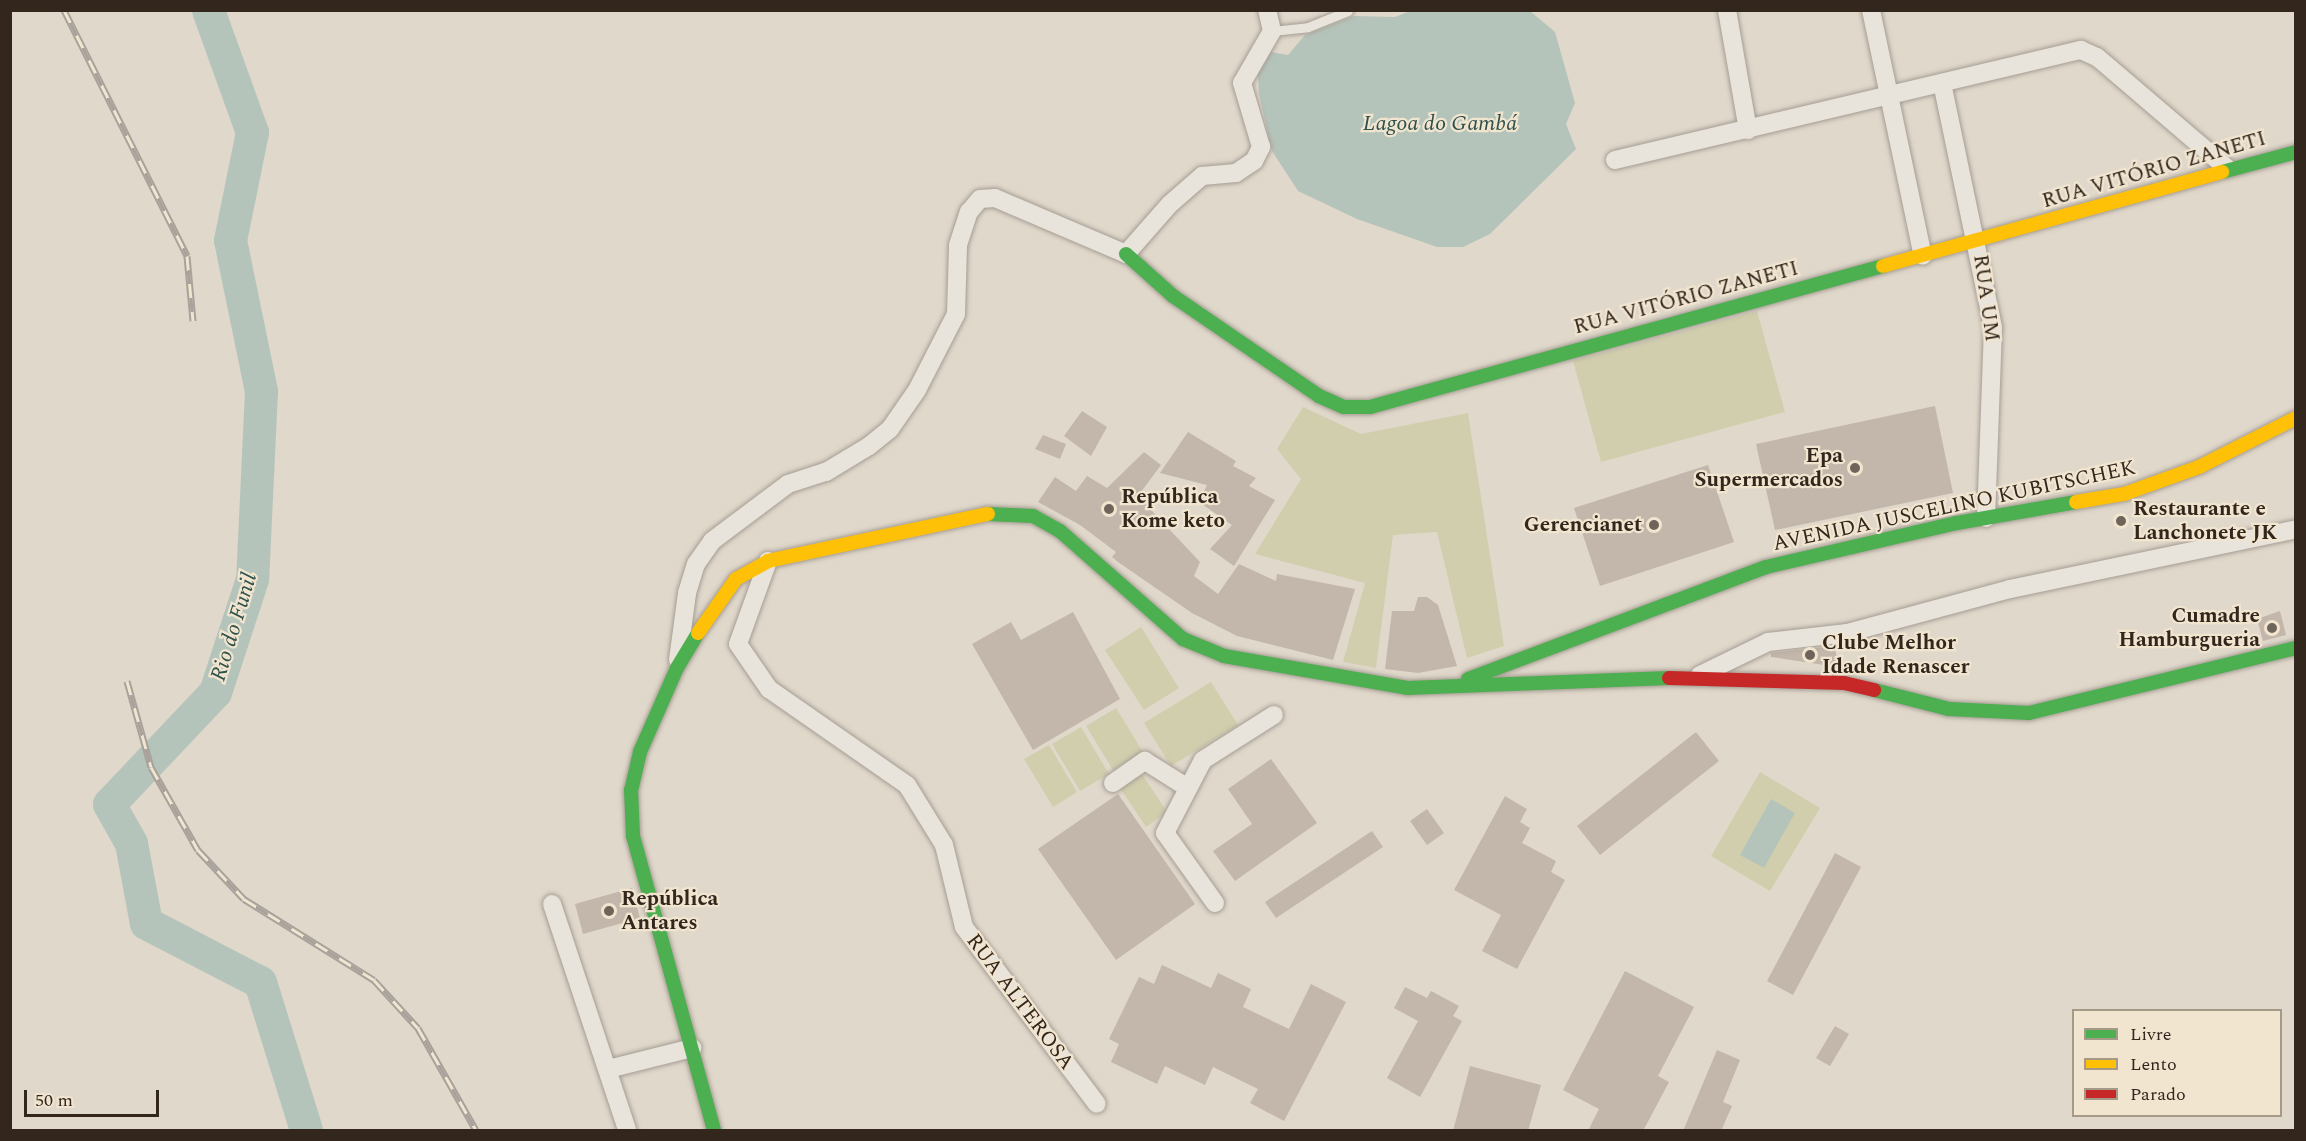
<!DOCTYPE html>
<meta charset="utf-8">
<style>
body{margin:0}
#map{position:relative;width:2306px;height:1141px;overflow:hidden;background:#e0d8ca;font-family:Spectral,serif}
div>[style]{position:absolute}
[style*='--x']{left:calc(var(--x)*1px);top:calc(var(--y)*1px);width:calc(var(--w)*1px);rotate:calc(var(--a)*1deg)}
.green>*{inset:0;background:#d1ceae}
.water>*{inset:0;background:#b5c4ba}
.river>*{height:33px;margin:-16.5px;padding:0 16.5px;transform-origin:16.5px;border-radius:16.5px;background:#b5c4ba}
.building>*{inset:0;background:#c3b6ab}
.roads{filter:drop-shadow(0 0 2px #a59d94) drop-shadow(0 0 2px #a59d94)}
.lane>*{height:9px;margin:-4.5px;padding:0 4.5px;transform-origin:4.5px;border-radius:4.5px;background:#e8e3db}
.street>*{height:18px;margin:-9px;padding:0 9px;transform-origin:9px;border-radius:9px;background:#e8e3db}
.fast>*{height:14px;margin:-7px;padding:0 7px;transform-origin:7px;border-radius:7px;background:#4caf50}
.slow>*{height:14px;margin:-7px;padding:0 7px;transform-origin:7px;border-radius:7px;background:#ffc107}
.jam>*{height:14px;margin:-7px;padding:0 7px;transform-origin:7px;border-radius:7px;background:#c62828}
.rail>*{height:7px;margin-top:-3.5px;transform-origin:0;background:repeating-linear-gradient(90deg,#f1e5d0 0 14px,#a8a29b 0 28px);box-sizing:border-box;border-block:2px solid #a8a29b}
.dots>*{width:16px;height:16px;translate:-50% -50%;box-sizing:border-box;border:3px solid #f1e5d0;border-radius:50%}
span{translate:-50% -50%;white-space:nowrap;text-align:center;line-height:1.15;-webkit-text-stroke:4.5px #f1e5d0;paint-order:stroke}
.street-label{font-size:21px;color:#32261d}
.poi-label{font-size:21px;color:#32261d;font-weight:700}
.right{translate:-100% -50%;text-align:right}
.left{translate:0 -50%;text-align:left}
.water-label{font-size:22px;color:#2e514c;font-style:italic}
.frame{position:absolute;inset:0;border:12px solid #32261d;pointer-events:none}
.legend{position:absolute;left:2072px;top:1009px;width:210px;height:108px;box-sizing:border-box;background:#f1e5d0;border:2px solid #a59988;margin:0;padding:8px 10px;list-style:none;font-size:18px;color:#32261d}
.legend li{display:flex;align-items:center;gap:12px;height:30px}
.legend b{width:30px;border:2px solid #a59988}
.scale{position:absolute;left:24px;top:1090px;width:135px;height:27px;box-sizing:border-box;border:3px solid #32261d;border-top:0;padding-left:8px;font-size:18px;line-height:21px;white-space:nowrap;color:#32261d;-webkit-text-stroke:4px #f1e5d0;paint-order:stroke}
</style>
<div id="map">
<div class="green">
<i style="clip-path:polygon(1757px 311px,1785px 412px,1601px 462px,1573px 361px)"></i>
<i style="clip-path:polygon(1303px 407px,1361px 434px,1468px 413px,1504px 646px,1467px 658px,1437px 532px,1393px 535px,1376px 668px,1343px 662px,1365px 583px,1255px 554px,1301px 479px,1277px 449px)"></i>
<i style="clip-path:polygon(1141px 627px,1179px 688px,1144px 710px,1105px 650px)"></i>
<i style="clip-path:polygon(1211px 682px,1238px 725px,1171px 766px,1144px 723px)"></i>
<i style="clip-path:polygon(1116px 708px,1143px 752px,1113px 770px,1086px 726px)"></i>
<i style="clip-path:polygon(1081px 727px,1109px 774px,1080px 791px,1052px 744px)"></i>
<i style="clip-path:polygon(1049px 745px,1077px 792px,1053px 807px,1024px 759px)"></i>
<i style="clip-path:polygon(1140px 771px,1167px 812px,1146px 827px,1118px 785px)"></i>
<i style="clip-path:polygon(1760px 772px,1820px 808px,1770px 891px,1711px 856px)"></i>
</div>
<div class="water">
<i style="clip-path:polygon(1413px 10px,1530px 11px,1555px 32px,1575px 103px,1566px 124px,1576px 149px,1490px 234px,1463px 247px,1437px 247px,1357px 219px,1298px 191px,1272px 151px,1259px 94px,1258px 74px,1271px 52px,1288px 55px,1305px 35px,1354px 16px,1395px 17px)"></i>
<i style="clip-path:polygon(1771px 799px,1795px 813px,1764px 868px,1740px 855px)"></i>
</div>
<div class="river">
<i style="--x:208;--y:10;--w:130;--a:70.2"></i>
<i style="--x:252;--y:132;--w:110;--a:101.5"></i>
<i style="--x:230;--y:240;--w:154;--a:78.4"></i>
<i style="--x:261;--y:391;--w:188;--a:92.7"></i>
<i style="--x:252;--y:579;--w:119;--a:108.1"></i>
<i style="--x:215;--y:692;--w:154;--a:133.4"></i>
<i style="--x:109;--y:804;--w:45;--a:60.6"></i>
<i style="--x:131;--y:843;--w:81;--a:79.4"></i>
<i style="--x:146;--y:923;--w:128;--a:27.4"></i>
<i style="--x:260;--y:982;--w:155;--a:72.7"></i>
</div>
<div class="building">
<i style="clip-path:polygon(1935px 406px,1953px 493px,1775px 530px,1756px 444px)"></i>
<i style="clip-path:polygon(1082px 411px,1107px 427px,1091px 456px,1064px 436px)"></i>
<i style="clip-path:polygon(1188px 432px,1236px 461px,1233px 466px,1256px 478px,1249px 486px,1275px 500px,1234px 566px,1210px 549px,1232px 525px,1199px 502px,1207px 485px,1160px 473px)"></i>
<i style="clip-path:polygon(1043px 435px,1066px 444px,1060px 459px,1035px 449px)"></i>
<i style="clip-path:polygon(1144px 452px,1161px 465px,1138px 496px,1200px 562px,1194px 576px,1218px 594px,1239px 564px,1276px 581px,1277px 574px,1355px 589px,1333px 660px,1237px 636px,1192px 613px,1118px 562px,1112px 557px,1116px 552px,1080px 525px,1038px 502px,1055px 477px,1076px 491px,1087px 476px,1107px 488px)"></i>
<i style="clip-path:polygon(1708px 465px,1734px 542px,1600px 586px,1574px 508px)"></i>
<i style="clip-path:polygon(1418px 597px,1427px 597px,1438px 605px,1457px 666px,1418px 673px,1385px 669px,1392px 611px,1414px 611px)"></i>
<i style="clip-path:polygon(2280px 611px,2286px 635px,2263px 641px,2257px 619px)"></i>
<i style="clip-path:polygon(1073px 612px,1120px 699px,1033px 750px,972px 644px,1011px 622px,1021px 640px)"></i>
<i style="clip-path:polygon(1835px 646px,1838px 667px,1771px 657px,1771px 653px)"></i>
<i style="clip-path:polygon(1696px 732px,1719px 761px,1600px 855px,1577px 826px)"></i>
<i style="clip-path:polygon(1271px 759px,1317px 823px,1235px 881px,1213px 851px,1252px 824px,1228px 789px)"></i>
<i style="clip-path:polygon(1118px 794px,1195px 904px,1116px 960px,1038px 849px)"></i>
<i style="clip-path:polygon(1505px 796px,1527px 809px,1520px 822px,1530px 828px,1522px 843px,1556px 861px,1551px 872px,1565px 880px,1517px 969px,1482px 951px,1501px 915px,1454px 890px)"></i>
<i style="clip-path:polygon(1427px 809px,1444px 833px,1427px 845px,1410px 821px)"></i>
<i style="clip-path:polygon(1372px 831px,1383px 847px,1276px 918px,1265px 902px)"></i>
<i style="clip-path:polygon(1835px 853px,1861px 867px,1793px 995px,1767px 981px)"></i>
<i style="clip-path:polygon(632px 888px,640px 918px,583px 934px,575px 904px)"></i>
<i style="clip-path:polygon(1162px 965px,1211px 988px,1218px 973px,1251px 989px,1243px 1007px,1289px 1029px,1311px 984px,1346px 1002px,1284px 1121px,1250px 1103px,1258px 1089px,1213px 1067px,1205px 1085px,1165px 1066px,1157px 1084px,1111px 1062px,1119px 1044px,1109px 1039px,1139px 977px,1154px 984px)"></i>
<i style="clip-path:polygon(1625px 971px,1694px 1007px,1658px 1076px,1669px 1082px,1643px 1131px,1588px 1131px,1599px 1109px,1563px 1090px)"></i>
<i style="clip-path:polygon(1405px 987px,1427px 998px,1431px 991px,1459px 1006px,1453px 1016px,1462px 1021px,1420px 1097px,1387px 1078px,1418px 1021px,1394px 1008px)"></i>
<i style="clip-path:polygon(1835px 1026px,1849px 1034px,1830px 1066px,1816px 1058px)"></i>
<i style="clip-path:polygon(1717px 1050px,1740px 1060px,1723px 1102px,1732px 1106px,1721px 1131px,1683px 1131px)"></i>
<i style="clip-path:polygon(1470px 1066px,1541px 1085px,1528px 1131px,1453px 1131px)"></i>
</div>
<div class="roads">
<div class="lane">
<i style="--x:1272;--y:31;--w:36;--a:-6"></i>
<i style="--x:1308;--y:27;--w:43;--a:-21.8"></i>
</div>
<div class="street">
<i style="--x:1727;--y:10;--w:122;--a:80.1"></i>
<i style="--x:1871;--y:10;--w:251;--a:78.1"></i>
<i style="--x:1942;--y:83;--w:250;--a:78.2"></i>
<i style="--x:1993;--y:328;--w:190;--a:92.1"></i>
<i style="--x:1615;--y:160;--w:479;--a:-13.3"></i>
<i style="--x:2081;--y:50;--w:17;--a:24"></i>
<i style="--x:2097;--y:57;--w:171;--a:40.5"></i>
<i style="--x:768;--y:561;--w:88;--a:109.9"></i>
<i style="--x:738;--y:644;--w:55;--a:55.4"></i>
<i style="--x:769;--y:689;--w:168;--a:34.8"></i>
<i style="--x:907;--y:785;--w:70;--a:58.3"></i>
<i style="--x:944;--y:845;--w:84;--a:76.3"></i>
<i style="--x:964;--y:927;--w:221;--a:53.1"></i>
<i style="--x:678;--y:660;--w:68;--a:-82.3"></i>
<i style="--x:687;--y:593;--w:30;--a:-73"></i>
<i style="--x:696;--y:564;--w:28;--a:-55"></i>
<i style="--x:712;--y:541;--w:95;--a:-36.9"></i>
<i style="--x:788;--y:484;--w:40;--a:-18"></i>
<i style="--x:826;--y:472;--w:50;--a:-31.2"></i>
<i style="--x:869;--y:446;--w:27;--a:-39"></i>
<i style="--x:890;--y:429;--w:47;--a:-55.3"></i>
<i style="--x:917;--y:390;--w:85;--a:-62.8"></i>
<i style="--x:956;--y:314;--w:69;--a:-88.3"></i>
<i style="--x:958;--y:245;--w:35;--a:-72"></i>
<i style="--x:969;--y:212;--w:17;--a:-50"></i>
<i style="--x:980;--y:199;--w:15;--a:-4"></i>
<i style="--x:995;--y:198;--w:142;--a:23.1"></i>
<i style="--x:1126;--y:254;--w:67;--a:-48.7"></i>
<i style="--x:1170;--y:204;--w:43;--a:-41.2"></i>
<i style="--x:1202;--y:176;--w:34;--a:-5"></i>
<i style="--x:1236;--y:173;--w:22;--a:-34"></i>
<i style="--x:1254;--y:161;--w:16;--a:-63"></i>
<i style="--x:1261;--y:147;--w:67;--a:-106.5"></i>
<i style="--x:1242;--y:83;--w:60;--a:-60"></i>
<i style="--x:1272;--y:31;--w:22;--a:-103"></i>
<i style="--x:1700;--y:675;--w:76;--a:-25.9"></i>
<i style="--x:1768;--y:642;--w:80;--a:-6.5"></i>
<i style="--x:1847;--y:633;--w:169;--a:-15.1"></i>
<i style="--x:2010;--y:589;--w:292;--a:-11.8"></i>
<i style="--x:1113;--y:783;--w:39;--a:-35"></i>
<i style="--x:1145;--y:761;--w:51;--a:32.1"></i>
<i style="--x:1215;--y:903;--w:86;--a:-125.5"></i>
<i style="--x:1165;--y:833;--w:82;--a:-62.5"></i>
<i style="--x:1203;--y:760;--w:84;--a:-32.4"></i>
<i style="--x:552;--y:904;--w:238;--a:71.6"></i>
<i style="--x:608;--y:1069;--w:87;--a:-14"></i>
</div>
<div class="fast">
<i style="--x:2222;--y:172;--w:77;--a:-15.1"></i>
<i style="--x:1126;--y:254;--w:63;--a:41.8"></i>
<i style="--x:1173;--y:296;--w:177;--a:34.4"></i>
<i style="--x:1319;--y:396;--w:27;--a:24"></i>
<i style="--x:1344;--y:407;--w:26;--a:0"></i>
<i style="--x:1370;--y:407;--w:532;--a:-15.37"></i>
<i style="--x:988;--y:514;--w:45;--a:2.5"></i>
<i style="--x:1033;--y:516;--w:31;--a:29"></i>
<i style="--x:1060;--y:531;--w:164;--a:41.3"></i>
<i style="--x:1183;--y:639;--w:44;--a:22.5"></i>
<i style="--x:1224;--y:656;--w:186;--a:9.9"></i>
<i style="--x:1407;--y:688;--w:262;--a:-2.2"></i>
<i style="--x:698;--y:633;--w:41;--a:121"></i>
<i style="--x:677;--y:668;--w:92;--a:113.8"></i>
<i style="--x:640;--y:752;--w:39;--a:103"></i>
<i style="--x:631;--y:790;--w:46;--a:87.5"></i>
<i style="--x:633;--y:836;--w:305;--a:74.6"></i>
<i style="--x:1468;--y:679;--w:318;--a:-20.6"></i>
<i style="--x:1766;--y:567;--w:196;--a:-13"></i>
<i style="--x:1957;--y:523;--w:121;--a:-10"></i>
<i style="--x:1874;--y:690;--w:77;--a:14.2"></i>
<i style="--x:1949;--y:709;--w:80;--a:2.9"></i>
<i style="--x:2029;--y:713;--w:275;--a:-13.7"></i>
</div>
<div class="slow">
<i style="--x:1883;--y:266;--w:352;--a:-15.5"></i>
<i style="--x:2076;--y:502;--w:49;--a:-9.5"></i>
<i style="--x:2124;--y:494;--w:80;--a:-19.8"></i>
<i style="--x:2199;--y:467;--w:109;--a:-26.8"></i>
<i style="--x:698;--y:633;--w:66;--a:-54.9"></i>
<i style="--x:736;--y:579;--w:37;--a:-29"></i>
<i style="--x:768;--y:561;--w:225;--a:-12.1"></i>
</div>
<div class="jam">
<i style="--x:1669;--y:678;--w:175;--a:1.6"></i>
<i style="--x:1844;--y:683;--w:31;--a:13"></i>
</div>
</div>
<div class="rail">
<i style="--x:64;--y:10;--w:275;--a:63.4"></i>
<i style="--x:187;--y:256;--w:65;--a:84.7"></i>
<i style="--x:127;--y:681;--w:89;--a:74.4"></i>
<i style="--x:151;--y:767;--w:95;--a:60.5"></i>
<i style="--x:198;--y:850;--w:67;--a:46.8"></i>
<i style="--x:244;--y:899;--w:153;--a:31.9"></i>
<i style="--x:374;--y:980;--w:65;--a:47.5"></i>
<i style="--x:418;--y:1028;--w:117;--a:60.4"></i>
</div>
<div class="dots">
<i style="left:1855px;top:468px;background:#6f645a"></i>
<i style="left:1109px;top:509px;background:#6f645a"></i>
<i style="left:2121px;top:521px;background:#6f645a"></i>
<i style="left:1654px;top:525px;background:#6f645a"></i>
<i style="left:2272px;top:628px;background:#6f645a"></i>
<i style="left:1810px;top:655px;background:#6f645a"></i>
<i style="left:609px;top:911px;background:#6f645a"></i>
</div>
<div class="street-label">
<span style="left:2154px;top:170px;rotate:-16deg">RUA VITÓRIO ZANETI</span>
<span style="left:1686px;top:298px;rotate:-15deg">RUA VITÓRIO ZANETI</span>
<span style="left:1986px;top:298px;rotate:82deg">RUA UM</span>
<span style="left:1954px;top:506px;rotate:-12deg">AVENIDA JUSCELINO KUBITSCHEK</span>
<span style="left:1020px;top:1002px;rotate:53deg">RUA ALTEROSA</span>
</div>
<div class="poi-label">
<span class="right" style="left:1843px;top:468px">Epa<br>Supermercados</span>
<span class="left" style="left:1121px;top:509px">República<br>Kome keto</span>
<span class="left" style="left:2133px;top:521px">Restaurante e<br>Lanchonete JK</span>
<span class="right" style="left:1642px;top:525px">Gerencianet</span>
<span class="right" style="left:2260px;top:628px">Cumadre<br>Hamburgueria</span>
<span class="left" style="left:1822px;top:655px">Clube Melhor<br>Idade Renascer</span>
<span class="left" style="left:621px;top:911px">República<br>Antares</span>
</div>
<div class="water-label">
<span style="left:1440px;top:124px">Lagoa do Gambá</span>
<span style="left:234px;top:627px;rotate:-73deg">Rio do Funil</span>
</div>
<div class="frame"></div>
<ul class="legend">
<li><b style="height:8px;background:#4caf50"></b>Livre</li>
<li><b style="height:8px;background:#ffc107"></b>Lento</li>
<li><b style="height:8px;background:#c62828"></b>Parado</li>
</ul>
<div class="scale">50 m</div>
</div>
